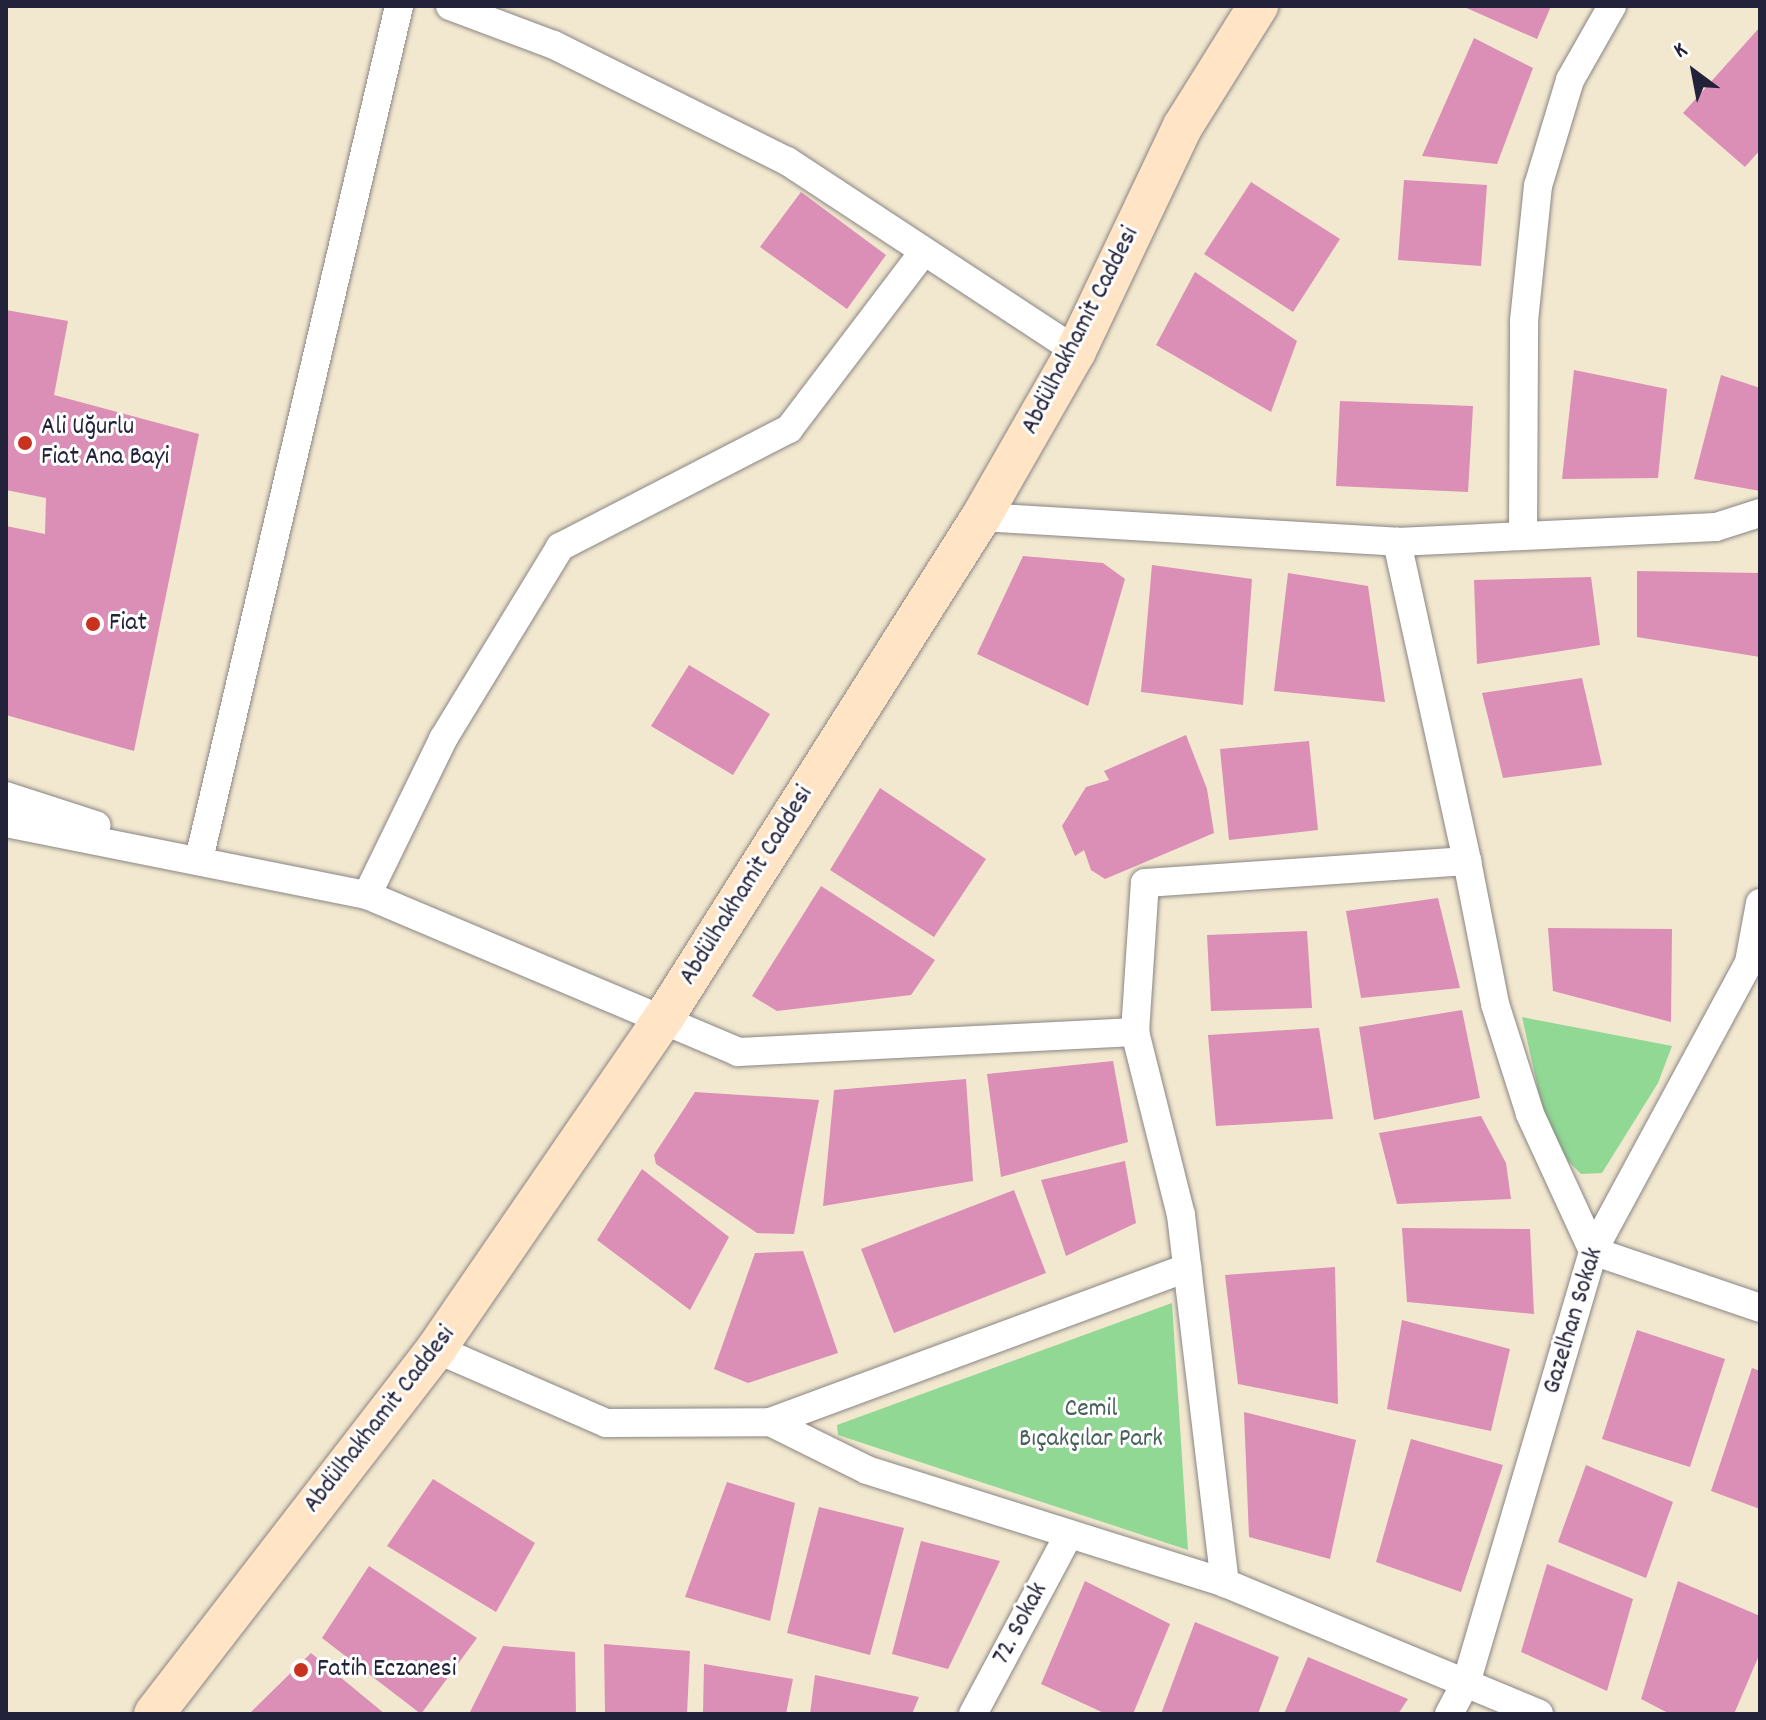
<!DOCTYPE html>
<meta charset="utf-8">
<style>
body{margin:0}
#map{position:relative;width:1766px;height:1720px;overflow:hidden;background:#f2e8cf;font-family:Dekko,sans-serif}
div>[style]{position:absolute}
[style*='--x']{left:calc(var(--x)*1px);top:calc(var(--y)*1px);width:calc(var(--w)*1px);rotate:calc(var(--a)*1deg)}
.green>*{inset:0;background:#90d893}
.building>*{inset:0;background:#db8eb6}
.roads{filter:drop-shadow(0 0 2px #8a8585) drop-shadow(0 0 2px #8a8585)}
.street>*{height:28px;margin:-14px;padding:0 14px;transform-origin:14px;border-radius:14px;background:#fff}
.secondary>*{height:40px;margin:-20px;padding:0 20px;transform-origin:20px;border-radius:20px;background:#ffe4c6}
.dots>*{width:22px;height:22px;translate:-50% -50%;box-sizing:border-box;border:4px solid #fff;border-radius:50%}
span{translate:-50% -50%;white-space:nowrap;text-align:center;line-height:1.15;-webkit-text-stroke:6px #fff;paint-order:stroke}
.street-label{font-size:26px;color:#22223b}
.poi-label{font-size:26px;color:#22223b}
.left{translate:0 -50%;text-align:left}
.park-label{font-size:26px;color:#48625a}
.frame{position:absolute;inset:0;border:8px solid #22223b;pointer-events:none}
.north{position:absolute;left:1654px;top:32px;width:80px;height:80px;-webkit-text-stroke:6px #fff;paint-order:stroke;rotate:328deg;font-size:22px;font-weight:700;line-height:32px;text-align:center;color:#22223b}
.north::after{content:'';display:block;margin:auto;width:28px;height:36px;background:#22223b;clip-path:polygon(50% 0,100% 100%,50% 72%,0 100%)}
</style>
<div id="map">
<div class="green">
<i style="clip-path:polygon(1522px 1017px,1672px 1046px,1658px 1083px,1602px 1173px,1581px 1174px,1568px 1161px,1544px 1116px)"></i>
<i style="clip-path:polygon(1172px 1303px,1188px 1550px,838px 1435px,837px 1425px)"></i>
</div>
<div class="building">
<i style="clip-path:polygon(1462px 6px,1551px 6px,1537px 39px)"></i>
<i style="clip-path:polygon(1760px 27px,1760px 150px,1745px 167px,1683px 113px)"></i>
<i style="clip-path:polygon(1474px 38px,1533px 68px,1497px 164px,1422px 156px)"></i>
<i style="clip-path:polygon(1404px 180px,1487px 185px,1481px 266px,1398px 260px)"></i>
<i style="clip-path:polygon(1251px 182px,1340px 239px,1293px 312px,1204px 254px)"></i>
<i style="clip-path:polygon(801px 192px,886px 255px,847px 309px,760px 247px)"></i>
<i style="clip-path:polygon(1195px 272px,1297px 341px,1271px 412px,1156px 345px)"></i>
<i style="clip-path:polygon(6px 310px,68px 321px,54px 395px,199px 434px,134px 751px,6px 715px,6px 526px,45px 534px,46px 498px,6px 490px)"></i>
<i style="clip-path:polygon(1574px 370px,1667px 389px,1658px 478px,1562px 479px)"></i>
<i style="clip-path:polygon(1721px 375px,1760px 388px,1760px 491px,1694px 479px)"></i>
<i style="clip-path:polygon(1340px 401px,1473px 406px,1468px 492px,1336px 486px)"></i>
<i style="clip-path:polygon(1023px 556px,1103px 563px,1125px 579px,1088px 706px,977px 654px)"></i>
<i style="clip-path:polygon(1152px 565px,1252px 579px,1243px 705px,1141px 692px)"></i>
<i style="clip-path:polygon(1637px 571px,1759px 573px,1760px 657px,1637px 637px)"></i>
<i style="clip-path:polygon(1288px 573px,1368px 586px,1385px 702px,1274px 691px)"></i>
<i style="clip-path:polygon(1591px 577px,1600px 645px,1477px 664px,1474px 580px)"></i>
<i style="clip-path:polygon(689px 665px,770px 714px,733px 775px,651px 726px)"></i>
<i style="clip-path:polygon(1582px 678px,1602px 765px,1503px 778px,1482px 693px)"></i>
<i style="clip-path:polygon(1186px 735px,1207px 789px,1214px 833px,1105px 879px,1091px 870px,1084px 850px,1075px 856px,1062px 826px,1086px 787px,1109px 780px,1104px 771px)"></i>
<i style="clip-path:polygon(1309px 741px,1318px 830px,1229px 840px,1220px 749px)"></i>
<i style="clip-path:polygon(880px 788px,986px 859px,934px 937px,830px 870px)"></i>
<i style="clip-path:polygon(821px 886px,935px 960px,911px 995px,777px 1011px,752px 996px)"></i>
<i style="clip-path:polygon(1438px 898px,1460px 988px,1361px 998px,1346px 911px)"></i>
<i style="clip-path:polygon(1548px 928px,1672px 929px,1671px 1022px,1553px 991px)"></i>
<i style="clip-path:polygon(1307px 931px,1312px 1008px,1211px 1011px,1207px 935px)"></i>
<i style="clip-path:polygon(1462px 1010px,1480px 1098px,1374px 1120px,1359px 1027px)"></i>
<i style="clip-path:polygon(1319px 1028px,1333px 1119px,1216px 1126px,1208px 1035px)"></i>
<i style="clip-path:polygon(1113px 1061px,1128px 1142px,1001px 1177px,987px 1074px)"></i>
<i style="clip-path:polygon(966px 1079px,973px 1181px,823px 1206px,834px 1090px)"></i>
<i style="clip-path:polygon(695px 1092px,819px 1100px,794px 1234px,757px 1233px,656px 1164px,654px 1155px)"></i>
<i style="clip-path:polygon(1481px 1116px,1506px 1163px,1511px 1199px,1397px 1204px,1379px 1133px)"></i>
<i style="clip-path:polygon(1125px 1161px,1136px 1223px,1066px 1256px,1041px 1180px)"></i>
<i style="clip-path:polygon(642px 1169px,729px 1237px,690px 1310px,597px 1240px)"></i>
<i style="clip-path:polygon(1014px 1190px,1046px 1273px,894px 1333px,861px 1249px)"></i>
<i style="clip-path:polygon(1402px 1228px,1530px 1229px,1534px 1314px,1407px 1302px)"></i>
<i style="clip-path:polygon(803px 1251px,838px 1353px,748px 1383px,714px 1369px,755px 1253px)"></i>
<i style="clip-path:polygon(1335px 1267px,1338px 1404px,1238px 1384px,1225px 1275px)"></i>
<i style="clip-path:polygon(1402px 1320px,1510px 1349px,1491px 1431px,1387px 1409px)"></i>
<i style="clip-path:polygon(1637px 1330px,1725px 1359px,1690px 1467px,1602px 1439px)"></i>
<i style="clip-path:polygon(1752px 1368px,1760px 1371px,1760px 1509px,1711px 1491px)"></i>
<i style="clip-path:polygon(1244px 1412px,1356px 1440px,1330px 1559px,1249px 1537px)"></i>
<i style="clip-path:polygon(1411px 1439px,1503px 1465px,1461px 1592px,1376px 1562px)"></i>
<i style="clip-path:polygon(1586px 1465px,1673px 1502px,1646px 1578px,1558px 1542px)"></i>
<i style="clip-path:polygon(433px 1479px,535px 1543px,496px 1612px,387px 1546px)"></i>
<i style="clip-path:polygon(727px 1482px,795px 1503px,770px 1621px,685px 1597px)"></i>
<i style="clip-path:polygon(819px 1507px,904px 1528px,870px 1655px,787px 1633px)"></i>
<i style="clip-path:polygon(921px 1541px,1000px 1561px,948px 1669px,892px 1654px)"></i>
<i style="clip-path:polygon(1547px 1564px,1633px 1599px,1607px 1691px,1521px 1652px)"></i>
<i style="clip-path:polygon(369px 1566px,477px 1638px,421px 1714px,322px 1638px)"></i>
<i style="clip-path:polygon(1085px 1581px,1170px 1624px,1133px 1714px,1106px 1714px,1041px 1684px)"></i>
<i style="clip-path:polygon(1678px 1581px,1760px 1616px,1760px 1653px,1734px 1714px,1670px 1714px,1641px 1699px)"></i>
<i style="clip-path:polygon(1195px 1622px,1279px 1657px,1258px 1714px,1161px 1714px)"></i>
<i style="clip-path:polygon(604px 1644px,690px 1651px,687px 1714px,605px 1714px)"></i>
<i style="clip-path:polygon(503px 1646px,575px 1652px,576px 1714px,469px 1714px)"></i>
<i style="clip-path:polygon(311px 1653px,385px 1714px,249px 1714px)"></i>
<i style="clip-path:polygon(1308px 1657px,1408px 1699px,1398px 1714px,1284px 1714px)"></i>
<i style="clip-path:polygon(704px 1664px,793px 1679px,786px 1714px,703px 1714px)"></i>
<i style="clip-path:polygon(815px 1675px,919px 1697px,912px 1714px,810px 1714px)"></i>
</div>
<div class="roads">
<div class="street">
<i style="--x:450;--y:6;--w:111;--a:20.6"></i>
<i style="--x:554;--y:45;--w:260;--a:26.5"></i>
<i style="--x:787;--y:161;--w:346;--a:33.3"></i>
<i style="--x:981;--y:517;--w:417;--a:3.4"></i>
<i style="--x:1397;--y:542;--w:319;--a:-2.7"></i>
<i style="--x:1716;--y:527;--w:46;--a:-17.7"></i>
<i style="--x:1523;--y:536;--w:215;--a:-89.7"></i>
<i style="--x:1524;--y:321;--w:136;--a:-84.1"></i>
<i style="--x:1538;--y:186;--w:111;--a:-73.2"></i>
<i style="--x:1570;--y:80;--w:85;--a:-60.4"></i>
<i style="--x:1397;--y:542;--w:327;--a:77.6"></i>
<i style="--x:6;--y:796;--w:95;--a:17.9"></i>
<i style="--x:6;--y:823;--w:368;--a:11.3"></i>
<i style="--x:367;--y:895;--w:403;--a:22.9"></i>
<i style="--x:738;--y:1052;--w:398;--a:-2.9"></i>
<i style="--x:1135;--y:1032;--w:189;--a:75.9"></i>
<i style="--x:1181;--y:1215;--w:371;--a:83.2"></i>
<i style="--x:199;--y:859;--w:876;--a:-76.8"></i>
<i style="--x:367;--y:895;--w:174;--a:-64"></i>
<i style="--x:443;--y:739;--w:225;--a:-58.6"></i>
<i style="--x:560;--y:547;--w:258;--a:-27.3"></i>
<i style="--x:789;--y:429;--w:223;--a:-52.8"></i>
<i style="--x:1135;--y:1032;--w:149;--a:-86.2"></i>
<i style="--x:1145;--y:883;--w:323;--a:-3.9"></i>
<i style="--x:1467;--y:861;--w:146;--a:78.9"></i>
<i style="--x:1495;--y:1004;--w:115;--a:72.3"></i>
<i style="--x:1530;--y:1114;--w:151;--a:65.3"></i>
<i style="--x:1593;--y:1251;--w:176;--a:18.8"></i>
<i style="--x:436;--y:1349;--w:185;--a:23.5"></i>
<i style="--x:606;--y:1423;--w:164;--a:-0.3"></i>
<i style="--x:770;--y:1422;--w:108;--a:26.3"></i>
<i style="--x:867;--y:1470;--w:375;--a:17.5"></i>
<i style="--x:1225;--y:1583;--w:340;--a:22.6"></i>
<i style="--x:770;--y:1422;--w:445;--a:-20.3"></i>
<i style="--x:973;--y:1714;--w:204;--a:-61.9"></i>
<i style="--x:1449;--y:1714;--w:38;--a:-62"></i>
<i style="--x:1467;--y:1680;--w:447;--a:-73.6"></i>
<i style="--x:1593;--y:1251;--w:328;--a:-61.6"></i>
<i style="--x:1749;--y:962;--w:60;--a:-79.4"></i>
</div>
<div class="secondary">
<i style="--x:154;--y:1714;--w:461;--a:-52.3"></i>
<i style="--x:436;--y:1349;--w:404;--a:-55.5"></i>
<i style="--x:665;--y:1016;--w:591;--a:-57.66"></i>
<i style="--x:981;--y:517;--w:191;--a:-60.2"></i>
<i style="--x:1076;--y:351;--w:249;--a:-64.6"></i>
<i style="--x:1183;--y:126;--w:142;--a:-58"></i>
</div>
</div>
<div class="dots">
<i style="left:25px;top:443px;background:#c8321e"></i>
<i style="left:93px;top:624px;background:#c8321e"></i>
<i style="left:301px;top:1670px;background:#c8321e"></i>
</div>
<div class="street-label">
<span style="left:1081px;top:331px;rotate:-63deg">Abdülhakhamit Caddesi</span>
<span style="left:747px;top:886px;rotate:-58deg">Abdülhakhamit Caddesi</span>
<span style="left:1574px;top:1321px;rotate:-73deg">Gazelhan Sokak</span>
<span style="left:380px;top:1420px;rotate:-52deg">Abdülhakhamit Caddesi</span>
<span style="left:1021px;top:1624px;rotate:-62deg">72. Sokak</span>
</div>
<div class="poi-label">
<span class="left" style="left:41px;top:443px">Ali Uğurlu<br>Fiat Ana Bayi</span>
<span class="left" style="left:109px;top:624px">Fiat</span>
<span class="left" style="left:317px;top:1670px">Fatih Eczanesi</span>
</div>
<div class="park-label">
<span style="left:1091px;top:1425px">Cemil<br>Bıçakçılar Park</span>
</div>
<div class="frame"></div>
<div class="north">K</div>
</div>
